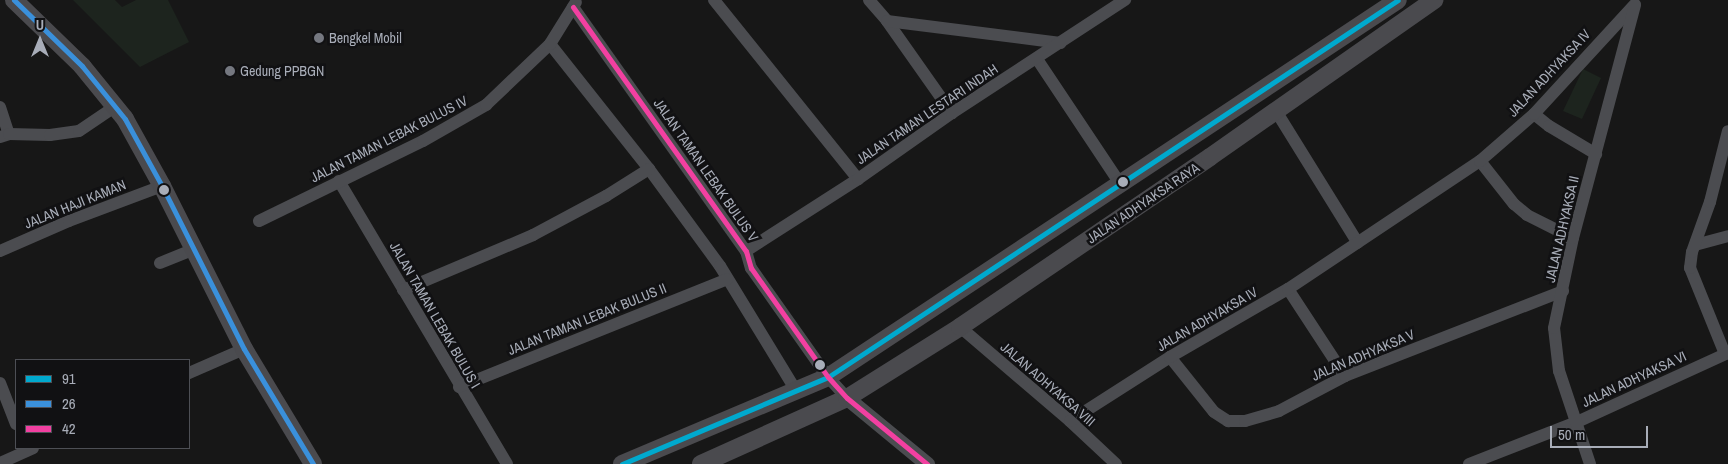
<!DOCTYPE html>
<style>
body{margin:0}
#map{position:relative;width:1728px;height:464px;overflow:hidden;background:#171717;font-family:"Archivo Narrow",sans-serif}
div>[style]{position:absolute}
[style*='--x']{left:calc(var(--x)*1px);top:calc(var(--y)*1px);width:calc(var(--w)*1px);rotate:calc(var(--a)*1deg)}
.green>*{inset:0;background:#1d241e}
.minor>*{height:12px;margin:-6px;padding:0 6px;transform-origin:6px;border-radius:6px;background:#4b4c50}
.tertiary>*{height:15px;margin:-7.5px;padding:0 7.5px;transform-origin:7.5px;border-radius:7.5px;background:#4b4c50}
.secondary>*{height:18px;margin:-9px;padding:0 9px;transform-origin:9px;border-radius:9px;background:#4a4a4e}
.bus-1>*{height:5px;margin:-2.5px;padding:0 2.5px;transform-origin:2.5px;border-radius:2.5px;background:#00a9ce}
.bus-2>*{height:5px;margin:-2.5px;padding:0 2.5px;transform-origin:2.5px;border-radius:2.5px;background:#3a90db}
.bus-3>*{height:5px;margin:-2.5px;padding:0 2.5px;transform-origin:2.5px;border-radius:2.5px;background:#f240a1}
.dots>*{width:14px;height:14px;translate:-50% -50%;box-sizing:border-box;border:2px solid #111113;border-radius:50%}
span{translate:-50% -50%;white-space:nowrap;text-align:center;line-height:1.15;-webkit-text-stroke:5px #111113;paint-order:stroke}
.poi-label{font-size:14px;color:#a8adb8}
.left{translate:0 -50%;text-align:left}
.street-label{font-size:14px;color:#a8adb8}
.legend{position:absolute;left:15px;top:359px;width:175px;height:90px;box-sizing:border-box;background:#111113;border:1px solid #4d4f55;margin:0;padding:6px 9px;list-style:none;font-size:15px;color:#a8adb8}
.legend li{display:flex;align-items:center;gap:10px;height:25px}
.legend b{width:25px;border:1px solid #4d4f55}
.north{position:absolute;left:15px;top:15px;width:50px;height:50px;-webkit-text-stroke:4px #111113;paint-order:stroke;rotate:0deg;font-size:14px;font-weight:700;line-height:20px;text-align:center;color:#a8adb8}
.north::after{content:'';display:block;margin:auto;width:18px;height:22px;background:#a8adb8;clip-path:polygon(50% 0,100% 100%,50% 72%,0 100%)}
.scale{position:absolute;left:1550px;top:426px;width:98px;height:22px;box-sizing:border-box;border:2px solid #a8adb8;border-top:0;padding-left:6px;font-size:15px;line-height:18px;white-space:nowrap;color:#a8adb8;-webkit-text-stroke:4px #111113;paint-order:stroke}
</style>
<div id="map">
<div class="green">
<i style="clip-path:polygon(73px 0,115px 0,122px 7px,136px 0,168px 0,189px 42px,140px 67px)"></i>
<i style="clip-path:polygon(1583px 69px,1601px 78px,1582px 119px,1563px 111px)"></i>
</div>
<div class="minor">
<i style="--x:714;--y:0;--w:230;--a:51.2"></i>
<i style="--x:869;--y:0;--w:28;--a:49"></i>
<i style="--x:887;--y:21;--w:113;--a:54.8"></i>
<i style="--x:573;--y:7;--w:299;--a:54.7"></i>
<i style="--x:746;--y:251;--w:18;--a:74"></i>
<i style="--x:751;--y:268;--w:133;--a:54.8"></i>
<i style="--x:828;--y:377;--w:28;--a:48"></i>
<i style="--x:887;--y:21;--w:175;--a:7.2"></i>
<i style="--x:550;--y:44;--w:159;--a:51.6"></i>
<i style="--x:649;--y:169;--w:120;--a:53.8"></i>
<i style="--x:720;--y:266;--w:148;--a:58.6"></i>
<i style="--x:1037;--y:59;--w:151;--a:56.3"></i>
<i style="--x:0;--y:107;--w:28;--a:72"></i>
<i style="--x:1276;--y:111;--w:155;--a:58.2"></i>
<i style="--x:1534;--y:114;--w:19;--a:39"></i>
<i style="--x:1549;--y:126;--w:55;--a:30.8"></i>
<i style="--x:0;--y:137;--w:9;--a:-18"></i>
<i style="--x:9;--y:134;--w:41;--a:1.4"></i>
<i style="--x:50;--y:135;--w:29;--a:-8"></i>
<i style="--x:79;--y:131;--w:45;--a:-34"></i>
<i style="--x:1480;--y:161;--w:55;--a:51.7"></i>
<i style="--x:1514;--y:204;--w:17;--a:40"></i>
<i style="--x:1527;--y:215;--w:51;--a:26.6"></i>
<i style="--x:339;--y:181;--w:329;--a:59.3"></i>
<i style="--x:259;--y:221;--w:182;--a:-26"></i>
<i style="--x:423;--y:141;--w:73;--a:-29.7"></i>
<i style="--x:486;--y:105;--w:88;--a:-43.6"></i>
<i style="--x:550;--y:44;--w:49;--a:-58.2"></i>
<i style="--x:1695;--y:245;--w:34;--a:-15"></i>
<i style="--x:0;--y:251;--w:75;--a:-23.5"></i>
<i style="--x:69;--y:221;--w:99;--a:-20.6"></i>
<i style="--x:746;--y:251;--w:133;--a:-32.7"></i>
<i style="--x:858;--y:179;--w:115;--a:-35.1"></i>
<i style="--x:952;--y:113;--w:207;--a:-33.2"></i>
<i style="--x:160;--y:263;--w:35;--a:-22"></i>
<i style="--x:1288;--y:289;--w:104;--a:56.8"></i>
<i style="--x:403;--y:290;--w:141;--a:-22.9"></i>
<i style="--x:533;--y:235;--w:83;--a:-28.1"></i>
<i style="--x:606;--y:196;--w:51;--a:-32.1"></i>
<i style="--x:960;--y:327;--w:145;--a:40.5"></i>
<i style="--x:1070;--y:421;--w:63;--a:43.1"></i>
<i style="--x:1725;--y:354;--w:93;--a:-112.1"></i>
<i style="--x:1690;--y:268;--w:16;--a:-83"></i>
<i style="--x:1692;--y:252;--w:53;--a:-70.2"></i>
<i style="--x:1710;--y:202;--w:73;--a:-75.8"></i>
<i style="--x:1170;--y:357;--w:70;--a:51.3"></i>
<i style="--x:1214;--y:412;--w:17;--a:33"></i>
<i style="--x:1228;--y:421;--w:17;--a:0"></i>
<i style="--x:1245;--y:421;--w:35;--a:-16"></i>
<i style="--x:1279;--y:411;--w:75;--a:-27.9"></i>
<i style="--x:1345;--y:376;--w:234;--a:-21.3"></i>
<i style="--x:189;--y:373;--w:60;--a:-23.6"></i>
<i style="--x:0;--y:383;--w:44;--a:68.7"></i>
<i style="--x:459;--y:387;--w:289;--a:-21.9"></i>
<i style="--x:1070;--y:421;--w:119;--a:-32.6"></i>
<i style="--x:1170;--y:357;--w:136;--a:-30"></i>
<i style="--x:1288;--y:289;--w:231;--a:-33.7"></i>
<i style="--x:1480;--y:161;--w:72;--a:-41"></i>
<i style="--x:1534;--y:114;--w:149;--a:-47.4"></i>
<i style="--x:0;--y:463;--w:36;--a:-24"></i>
<i style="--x:1469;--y:464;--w:116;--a:-21.3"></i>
<i style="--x:1577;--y:422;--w:166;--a:-24.6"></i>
<i style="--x:1590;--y:464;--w:98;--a:-108.4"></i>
<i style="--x:1559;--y:371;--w:43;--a:-96.6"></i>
<i style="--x:1554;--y:328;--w:92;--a:-78.1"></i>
<i style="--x:1573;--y:238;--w:241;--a:-75.1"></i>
</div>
<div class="tertiary">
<i style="--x:847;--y:398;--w:104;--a:39.5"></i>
</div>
<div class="secondary">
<i style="--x:14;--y:0;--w:95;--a:44.1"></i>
<i style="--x:82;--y:66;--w:68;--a:50.9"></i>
<i style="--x:125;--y:119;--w:77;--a:61.1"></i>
<i style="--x:162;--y:186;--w:182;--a:63.3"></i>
<i style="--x:244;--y:349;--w:134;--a:59"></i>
<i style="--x:622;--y:464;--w:224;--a:-22.9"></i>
<i style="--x:828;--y:377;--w:683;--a:-33.48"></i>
<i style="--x:701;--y:464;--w:160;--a:-24.3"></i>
<i style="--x:847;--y:398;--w:133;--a:-32.1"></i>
<i style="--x:960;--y:327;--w:302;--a:-34.2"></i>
<i style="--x:1210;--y:157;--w:274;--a:-35"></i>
</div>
<div class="bus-1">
<i style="--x:622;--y:464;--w:224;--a:-22.9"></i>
<i style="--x:828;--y:377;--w:683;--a:-33.48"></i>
</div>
<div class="bus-2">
<i style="--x:14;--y:0;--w:95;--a:44.1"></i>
<i style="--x:82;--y:66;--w:68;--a:50.9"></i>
<i style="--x:125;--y:119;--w:77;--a:61.1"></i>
<i style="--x:162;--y:186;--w:182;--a:63.3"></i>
<i style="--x:244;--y:349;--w:134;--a:59"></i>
</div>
<div class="bus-3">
<i style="--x:573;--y:7;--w:299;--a:54.7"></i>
<i style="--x:746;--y:251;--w:18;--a:74"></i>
<i style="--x:751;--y:268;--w:133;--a:54.8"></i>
<i style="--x:828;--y:377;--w:28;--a:48"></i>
<i style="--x:847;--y:398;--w:104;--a:39.5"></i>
</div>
<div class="dots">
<i style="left:319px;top:38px;background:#757880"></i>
<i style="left:230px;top:71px;background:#757880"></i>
<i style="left:1123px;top:182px;background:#a8adb8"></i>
<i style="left:164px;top:190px;background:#a8adb8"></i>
<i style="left:820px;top:365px;background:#a8adb8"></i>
</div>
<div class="poi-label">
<span class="left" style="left:329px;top:38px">Bengkel Mobil</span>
<span class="left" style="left:240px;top:71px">Gedung PPBGN</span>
</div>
<div class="street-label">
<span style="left:1549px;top:73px;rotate:-47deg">JALAN ADHYAKSA IV</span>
<span style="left:927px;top:114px;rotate:-34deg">JALAN TAMAN LESTARI INDAH</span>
<span style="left:389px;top:139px;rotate:-27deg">JALAN TAMAN LEBAK BULUS IV</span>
<span style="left:706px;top:170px;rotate:55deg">JALAN TAMAN LEBAK BULUS V</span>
<span style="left:1143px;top:203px;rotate:-34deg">JALAN ADHYAKSA RAYA</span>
<span style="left:75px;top:204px;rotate:-22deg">JALAN HAJI KAMAN</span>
<span style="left:1562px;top:229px;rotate:-77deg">JALAN ADHYAKSA II</span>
<span style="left:435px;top:315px;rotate:60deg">JALAN TAMAN LEBAK BULUS I</span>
<span style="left:587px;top:319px;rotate:-22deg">JALAN TAMAN LEBAK BULUS II</span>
<span style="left:1207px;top:319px;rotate:-30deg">JALAN ADHYAKSA IV</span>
<span style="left:1363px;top:355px;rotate:-23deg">JALAN ADHYAKSA V</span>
<span style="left:1634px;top:379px;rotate:-25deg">JALAN ADHYAKSA VI</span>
<span style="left:1048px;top:384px;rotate:41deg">JALAN ADHYAKSA VIII</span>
</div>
<ul class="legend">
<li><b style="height:6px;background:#00a9ce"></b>91</li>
<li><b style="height:6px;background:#3a90db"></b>26</li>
<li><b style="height:6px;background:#f240a1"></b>42</li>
</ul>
<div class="north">U</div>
<div class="scale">50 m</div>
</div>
